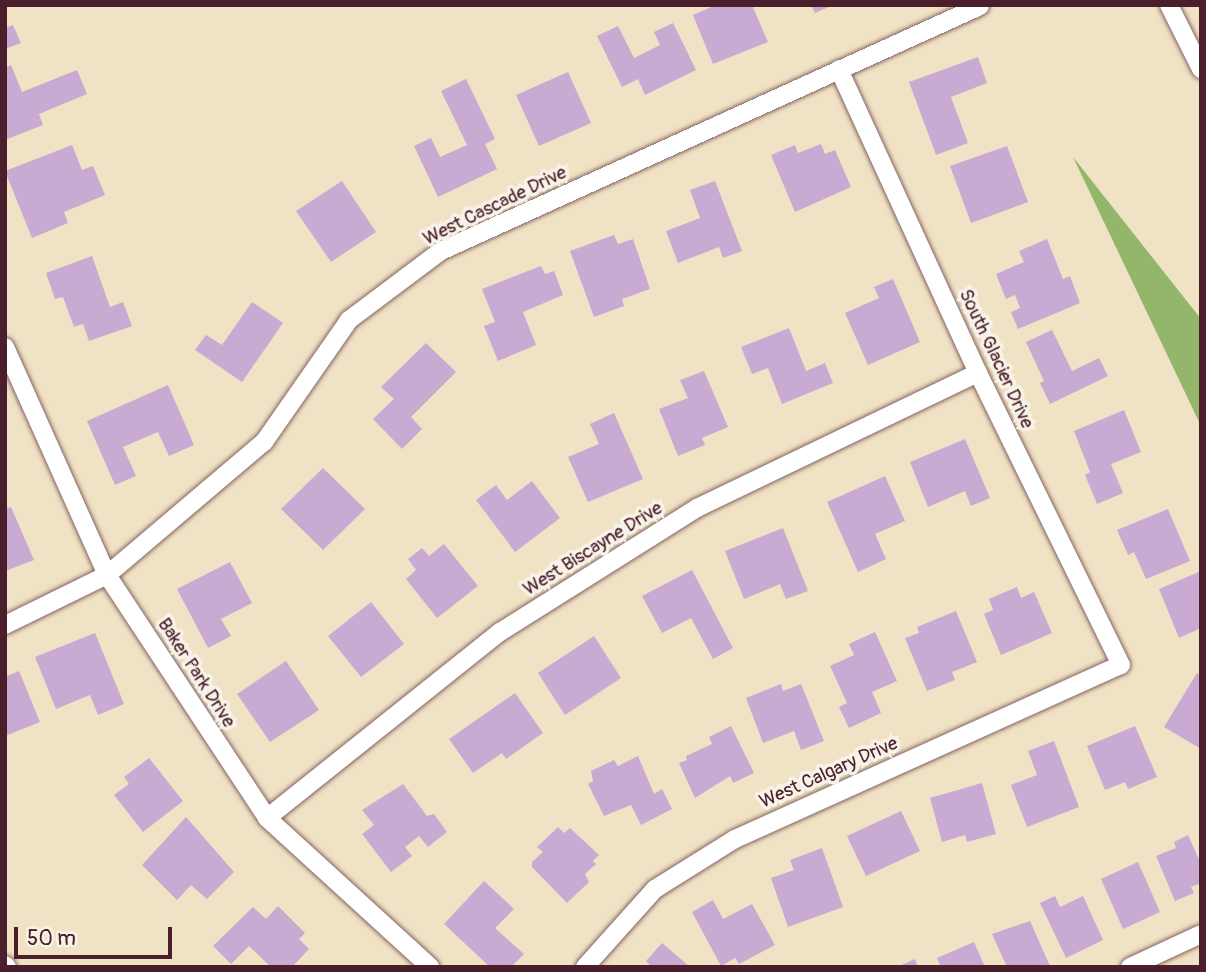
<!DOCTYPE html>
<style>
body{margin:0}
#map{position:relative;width:1206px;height:972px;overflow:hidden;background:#f0e2c5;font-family:Pangolin,sans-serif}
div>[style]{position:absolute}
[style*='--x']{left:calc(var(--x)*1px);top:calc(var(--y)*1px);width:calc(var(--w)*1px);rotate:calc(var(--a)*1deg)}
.forest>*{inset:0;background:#93b66b}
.building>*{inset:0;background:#c9aad3}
.roads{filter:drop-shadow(0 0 2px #846361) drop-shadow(0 0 2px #846361)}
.street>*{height:18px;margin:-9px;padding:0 9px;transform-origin:9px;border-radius:9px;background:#fff}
span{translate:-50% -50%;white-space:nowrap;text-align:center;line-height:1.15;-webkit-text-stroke:7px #f7f3e8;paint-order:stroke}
.street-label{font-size:19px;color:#4a1f2b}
.frame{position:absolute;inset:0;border:7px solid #4a1f2b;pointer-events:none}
.scale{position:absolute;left:14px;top:927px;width:158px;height:32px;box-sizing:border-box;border:4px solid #4a1f2b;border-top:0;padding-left:9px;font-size:21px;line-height:24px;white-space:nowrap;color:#4a1f2b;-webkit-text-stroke:5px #f7f3e8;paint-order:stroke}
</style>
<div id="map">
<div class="forest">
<i style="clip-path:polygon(1073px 157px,1201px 319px,1201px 426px)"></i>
</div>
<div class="building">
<i style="clip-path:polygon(716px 5px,752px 5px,768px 42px,713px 64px,693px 15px)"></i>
<i style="clip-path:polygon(811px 5px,833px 5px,815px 13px)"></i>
<i style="clip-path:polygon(673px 23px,696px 70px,645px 95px,638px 79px,622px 87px,597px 36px,618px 26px,634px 58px,660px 45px,654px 32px)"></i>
<i style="clip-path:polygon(13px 25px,21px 43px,5px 49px,5px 28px)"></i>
<i style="clip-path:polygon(978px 57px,987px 83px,951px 97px,968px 143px,936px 155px,909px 82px)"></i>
<i style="clip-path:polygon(11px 65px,22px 92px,77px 70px,87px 94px,39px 114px,43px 125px,5px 140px,5px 68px)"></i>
<i style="clip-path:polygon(568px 72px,591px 123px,539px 146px,516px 95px)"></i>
<i style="clip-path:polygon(466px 79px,495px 139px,485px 144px,497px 169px,438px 197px,414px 146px,431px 138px,440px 157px,467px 145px,441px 91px)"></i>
<i style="clip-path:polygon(821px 144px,825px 154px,835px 150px,851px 187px,795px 212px,771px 155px,795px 145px,798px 153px)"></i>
<i style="clip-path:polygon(72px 145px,82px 170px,93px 166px,105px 195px,64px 212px,68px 223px,32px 238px,5px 171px)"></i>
<i style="clip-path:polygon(1007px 146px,1028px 202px,971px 223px,950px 166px)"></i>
<i style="clip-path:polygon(342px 181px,376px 232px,331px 262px,296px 211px)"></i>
<i style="clip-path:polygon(715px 181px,742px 251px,723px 258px,719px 247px,678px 263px,666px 231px,700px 218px,690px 190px)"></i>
<i style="clip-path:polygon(614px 235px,618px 244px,633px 239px,650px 289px,622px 299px,624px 306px,594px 317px,570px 251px)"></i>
<i style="clip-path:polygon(1047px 239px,1063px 279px,1070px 276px,1080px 303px,1018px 329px,1011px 312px,1020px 308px,1015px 295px,1006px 299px,996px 274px,1024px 262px,1019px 251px)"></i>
<i style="clip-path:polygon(92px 256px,110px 307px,123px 302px,132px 326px,89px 341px,83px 324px,74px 327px,63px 297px,55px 299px,46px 273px)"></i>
<i style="clip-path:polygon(541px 266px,545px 274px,554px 271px,563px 295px,523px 312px,536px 345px,498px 361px,484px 326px,495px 322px,482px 289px)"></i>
<i style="clip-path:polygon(893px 279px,920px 342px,868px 365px,845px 313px,879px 298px,874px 287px)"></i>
<i style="clip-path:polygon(252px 302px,283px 323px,242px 382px,195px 350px,206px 335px,222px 345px)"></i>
<i style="clip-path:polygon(789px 328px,806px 371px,825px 363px,833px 383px,782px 404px,768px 368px,752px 374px,741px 347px)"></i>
<i style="clip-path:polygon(1052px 330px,1072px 371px,1099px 358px,1108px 376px,1050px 404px,1040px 383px,1044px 381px,1026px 342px)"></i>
<i style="clip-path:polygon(426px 343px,456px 372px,411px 417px,422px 429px,402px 449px,373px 419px,394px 399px,381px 387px)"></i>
<i style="clip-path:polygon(704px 371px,728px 427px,702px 438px,705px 445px,678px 456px,659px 409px,688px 398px,680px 380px)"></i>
<i style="clip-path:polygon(168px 385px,194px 445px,169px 456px,158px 432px,123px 447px,136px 476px,115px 485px,87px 421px)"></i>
<i style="clip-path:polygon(1124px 410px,1141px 452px,1111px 464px,1123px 493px,1097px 504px,1085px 475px,1090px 472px,1074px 431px)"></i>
<i style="clip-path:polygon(614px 413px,643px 479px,588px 502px,568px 457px,599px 444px,590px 424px)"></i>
<i style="clip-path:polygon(965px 439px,990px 498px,971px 506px,965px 491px,928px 507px,910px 462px)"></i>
<i style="clip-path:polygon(323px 468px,365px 509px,323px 550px,281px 509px)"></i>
<i style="clip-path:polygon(885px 476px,905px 521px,875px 534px,886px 559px,858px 572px,827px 502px)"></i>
<i style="clip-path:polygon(532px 481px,560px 518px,515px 552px,476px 500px,496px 485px,507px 500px)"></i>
<i style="clip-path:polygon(11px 507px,34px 560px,5px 571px,5px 509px)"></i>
<i style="clip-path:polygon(1168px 509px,1190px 561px,1146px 579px,1134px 552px,1128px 555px,1117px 530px)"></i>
<i style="clip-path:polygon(783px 528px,808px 591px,786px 599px,780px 584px,744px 599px,725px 551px)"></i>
<i style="clip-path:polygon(444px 544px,478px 586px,437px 618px,406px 579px,416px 570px,408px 559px,422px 548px,429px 556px)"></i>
<i style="clip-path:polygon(230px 562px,252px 603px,221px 619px,231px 636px,208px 648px,177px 589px)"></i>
<i style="clip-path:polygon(692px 570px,733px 648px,713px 659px,691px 618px,662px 633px,642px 596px)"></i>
<i style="clip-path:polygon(1201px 571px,1201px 628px,1179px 638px,1159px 589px)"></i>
<i style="clip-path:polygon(1017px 587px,1021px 598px,1034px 592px,1052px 633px,1001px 655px,984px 614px,993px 610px,989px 599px)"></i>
<i style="clip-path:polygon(371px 602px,404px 644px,361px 677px,328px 636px)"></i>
<i style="clip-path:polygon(956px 611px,977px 662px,952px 672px,955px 680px,927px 691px,905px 638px,919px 633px,917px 627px)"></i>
<i style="clip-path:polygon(875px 632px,897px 681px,872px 692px,881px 713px,849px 728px,839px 707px,847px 703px,830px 666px,854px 655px,849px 644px)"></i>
<i style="clip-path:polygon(95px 633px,124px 704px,98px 715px,90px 695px,56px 709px,35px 657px)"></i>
<i style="clip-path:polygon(594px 636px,621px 678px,565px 715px,538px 673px)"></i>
<i style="clip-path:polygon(286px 661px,319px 710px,270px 742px,237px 694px)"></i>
<i style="clip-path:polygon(19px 671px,40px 722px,5px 736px,5px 677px)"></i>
<i style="clip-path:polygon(1197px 673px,1201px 675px,1201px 749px,1164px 727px)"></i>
<i style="clip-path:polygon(781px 684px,783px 691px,801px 684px,824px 741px,801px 750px,794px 731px,763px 743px,746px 698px)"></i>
<i style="clip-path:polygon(515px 693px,543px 733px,506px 759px,502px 753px,473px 773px,449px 739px)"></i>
<i style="clip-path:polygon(731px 726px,754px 773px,733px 783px,730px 776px,695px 798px,679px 763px,687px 760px,686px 756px,712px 744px,709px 737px)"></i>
<i style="clip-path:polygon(1135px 726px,1157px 777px,1128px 789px,1125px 782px,1105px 790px,1087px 746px)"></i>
<i style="clip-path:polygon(1054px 741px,1079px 807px,1027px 827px,1011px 785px,1037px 775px,1028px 751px)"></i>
<i style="clip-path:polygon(638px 756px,654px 794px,662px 789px,672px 809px,641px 825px,631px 805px,604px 816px,588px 784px,593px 781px,591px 771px,614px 760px,618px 766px)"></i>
<i style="clip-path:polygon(149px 758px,183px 801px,143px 832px,114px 795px,129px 784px,124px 777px)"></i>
<i style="clip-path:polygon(982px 783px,996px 834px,967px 842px,965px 835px,942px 842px,930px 798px)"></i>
<i style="clip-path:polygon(403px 784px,427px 816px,434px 814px,447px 832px,428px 847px,419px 836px,405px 847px,412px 856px,391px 872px,362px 834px,374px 825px,362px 810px)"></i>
<i style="clip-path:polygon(901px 811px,920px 851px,866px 876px,847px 836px)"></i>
<i style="clip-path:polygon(186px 817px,234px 872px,207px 899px,191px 885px,177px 900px,142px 865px)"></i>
<i style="clip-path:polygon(558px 827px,564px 833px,570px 828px,599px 855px,593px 861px,596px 864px,585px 874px,589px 882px,567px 903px,532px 867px,532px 862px,543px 852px,537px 847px)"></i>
<i style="clip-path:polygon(1188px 835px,1201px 864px,1201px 883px,1191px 887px,1194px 893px,1175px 901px,1156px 856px,1176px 848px,1174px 842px)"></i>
<i style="clip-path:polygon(822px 848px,843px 907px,788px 927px,771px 878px,794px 870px,790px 860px)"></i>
<i style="clip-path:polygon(1138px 862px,1160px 912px,1123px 929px,1101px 879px)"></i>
<i style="clip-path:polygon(484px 881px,514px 909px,495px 928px,524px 954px,511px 967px,490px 967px,444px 924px)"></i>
<i style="clip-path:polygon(1055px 896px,1060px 907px,1083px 896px,1103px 940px,1066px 958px,1040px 903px)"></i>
<i style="clip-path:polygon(713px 900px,723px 919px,752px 904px,775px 945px,739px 964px,735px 958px,721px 966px,692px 912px)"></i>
<i style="clip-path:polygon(278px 906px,305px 933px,299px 939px,309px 949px,292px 967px,271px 967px,249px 946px,231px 964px,213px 946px,253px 907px,266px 919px)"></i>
<i style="clip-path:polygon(1030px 921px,1050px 966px,1007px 967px,992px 934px)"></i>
<i style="clip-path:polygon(974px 942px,985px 967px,941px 967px,937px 958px)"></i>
<i style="clip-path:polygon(662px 943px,690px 967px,652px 967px,646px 961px)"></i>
<i style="clip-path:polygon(915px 959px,918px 967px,897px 967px)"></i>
</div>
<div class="roads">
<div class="street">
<i style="--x:1169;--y:5;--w:72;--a:63.4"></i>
<i style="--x:5;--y:347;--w:250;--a:65.9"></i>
<i style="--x:107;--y:575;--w:291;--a:56.6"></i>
<i style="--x:267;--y:818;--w:221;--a:42.4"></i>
<i style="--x:5;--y:625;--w:114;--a:-26.1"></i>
<i style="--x:107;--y:575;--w:206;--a:-40.3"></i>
<i style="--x:264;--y:442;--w:149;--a:-55.1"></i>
<i style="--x:349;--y:320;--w:115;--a:-36.9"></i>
<i style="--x:441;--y:251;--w:592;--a:-24.44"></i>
<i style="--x:267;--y:818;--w:298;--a:-38.6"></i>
<i style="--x:500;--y:632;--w:233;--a:-32.2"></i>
<i style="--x:697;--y:508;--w:312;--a:-25.7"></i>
<i style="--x:5;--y:965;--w:3;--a:45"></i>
<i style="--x:585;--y:967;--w:105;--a:-48.1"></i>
<i style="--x:655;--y:889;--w:94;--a:-32"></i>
<i style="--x:735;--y:839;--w:423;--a:-24.3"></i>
<i style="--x:1121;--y:665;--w:325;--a:-116.1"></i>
<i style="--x:978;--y:373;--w:334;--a:-114.6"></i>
<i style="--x:1130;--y:967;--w:78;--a:-24.9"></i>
</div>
</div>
<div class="street-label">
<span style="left:495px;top:206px;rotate:-26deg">West Cascade Drive</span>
<span style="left:996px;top:359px;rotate:65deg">South Glacier Drive</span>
<span style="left:593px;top:549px;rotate:-32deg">West Biscayne Drive</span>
<span style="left:196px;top:673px;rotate:57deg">Baker Park Drive</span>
<span style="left:829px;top:773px;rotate:-24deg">West Calgary Drive</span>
</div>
<div class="frame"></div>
<div class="scale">50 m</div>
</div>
